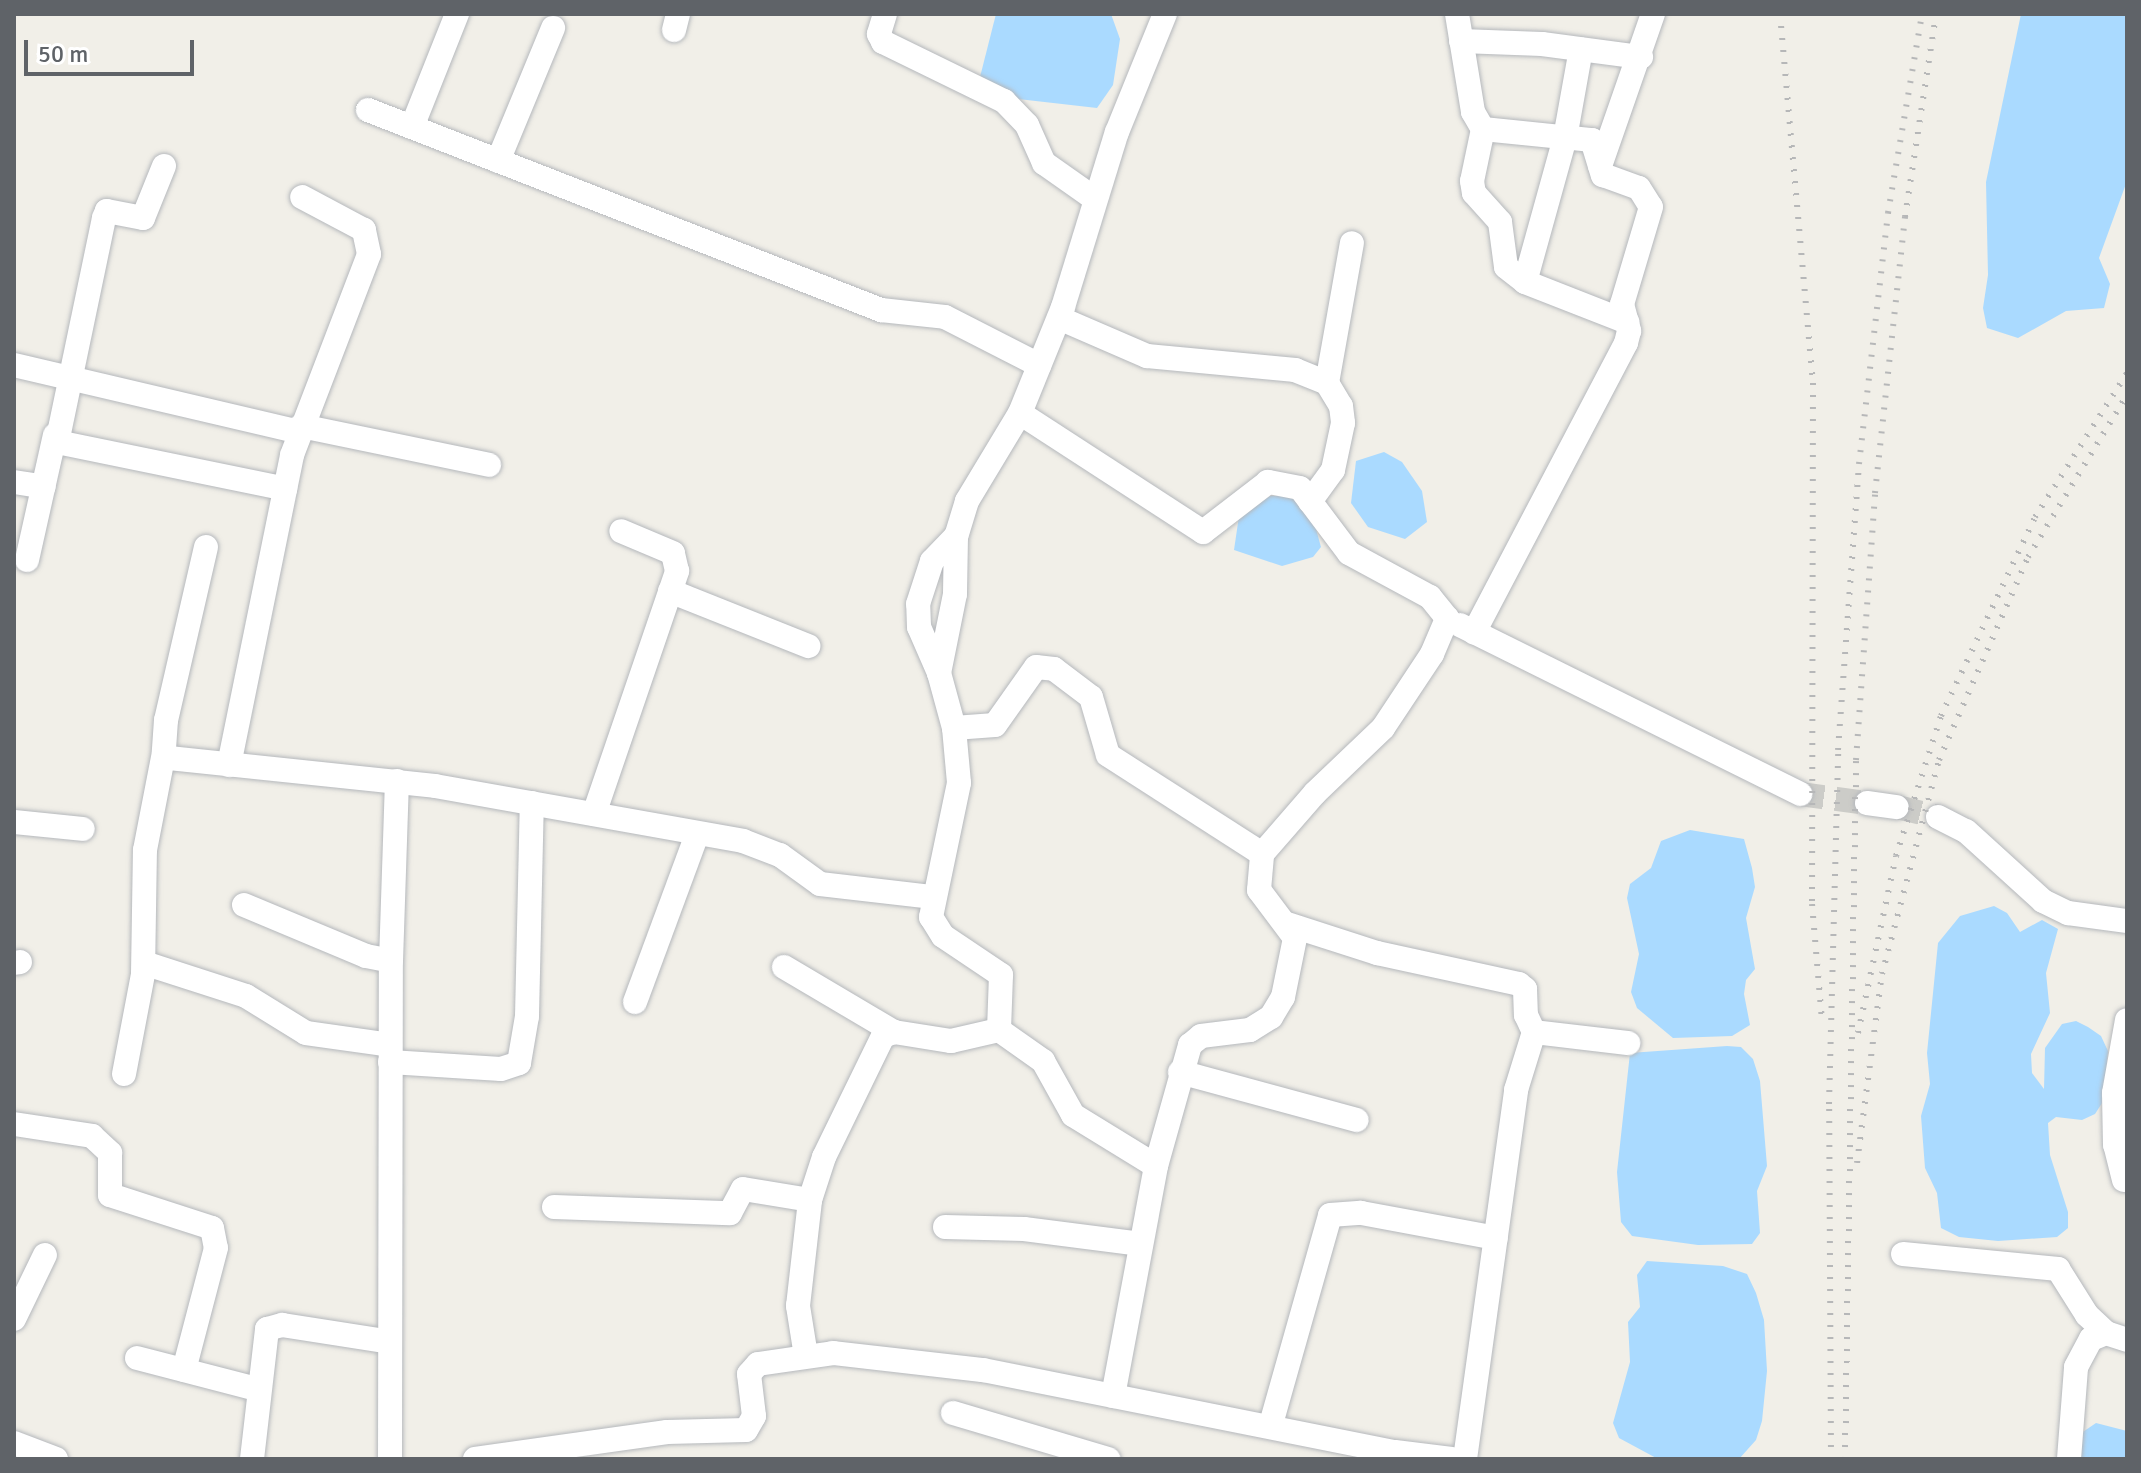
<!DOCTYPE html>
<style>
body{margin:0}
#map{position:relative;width:2141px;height:1473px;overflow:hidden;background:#f1efe8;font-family:Signika,sans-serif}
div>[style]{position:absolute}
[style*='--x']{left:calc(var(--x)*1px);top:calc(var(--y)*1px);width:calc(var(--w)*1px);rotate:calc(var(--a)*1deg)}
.water>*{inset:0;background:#aadaff}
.minor-tunnel>*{height:24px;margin-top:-12px;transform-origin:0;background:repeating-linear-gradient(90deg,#ccccc8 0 24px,transparent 0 36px)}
.roads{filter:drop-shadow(0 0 2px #b5b8bc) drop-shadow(0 0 2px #b5b8bc)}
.minor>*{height:24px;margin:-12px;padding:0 12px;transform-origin:12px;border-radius:12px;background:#fff}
.rail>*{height:6px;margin-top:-3px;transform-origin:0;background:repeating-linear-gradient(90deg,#b6b7b8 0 2px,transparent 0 12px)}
span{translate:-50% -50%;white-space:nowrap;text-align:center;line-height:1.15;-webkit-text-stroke:6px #fff;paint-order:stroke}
.frame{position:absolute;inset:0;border:16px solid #5f6368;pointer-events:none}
.scale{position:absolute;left:24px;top:40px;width:170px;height:36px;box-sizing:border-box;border:4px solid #5f6368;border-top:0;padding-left:10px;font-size:24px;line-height:28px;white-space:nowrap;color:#5f6368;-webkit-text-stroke:6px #fff;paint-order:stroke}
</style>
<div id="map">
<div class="water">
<i style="clip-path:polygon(996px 14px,1111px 14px,1120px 39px,1113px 85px,1097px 108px,1001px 97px,979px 81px)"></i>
<i style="clip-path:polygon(2021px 14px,2127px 14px,2127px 181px,2099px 258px,2110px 284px,2104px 308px,2066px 311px,2018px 338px,1987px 328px,1983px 308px,1988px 275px,1986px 182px)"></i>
<i style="clip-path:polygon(1384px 452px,1402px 462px,1422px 491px,1427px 522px,1405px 539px,1368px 527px,1351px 503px,1356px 461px)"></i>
<i style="clip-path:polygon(1298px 495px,1308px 500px,1321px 547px,1313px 557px,1282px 566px,1234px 550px,1239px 516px,1270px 496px)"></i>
<i style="clip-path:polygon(1690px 830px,1744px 839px,1752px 868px,1755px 887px,1746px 918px,1755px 969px,1746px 980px,1744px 994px,1750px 1025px,1732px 1036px,1673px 1038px,1637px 1008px,1631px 992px,1639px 954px,1627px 898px,1630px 884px,1651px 868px,1661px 841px)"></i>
<i style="clip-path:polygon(1994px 906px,2007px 913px,2020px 932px,2042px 920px,2058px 929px,2046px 973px,2050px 1013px,2031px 1054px,2032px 1073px,2044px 1089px,2045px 1048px,2062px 1024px,2076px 1021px,2088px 1027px,2101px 1036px,2108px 1051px,2104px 1100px,2095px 1114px,2082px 1120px,2056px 1117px,2048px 1123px,2050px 1155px,2068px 1212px,2068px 1228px,2057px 1237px,1998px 1241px,1959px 1237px,1941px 1228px,1937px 1193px,1925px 1168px,1921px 1116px,1930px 1084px,1927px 1053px,1938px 943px,1960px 916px)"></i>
<i style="clip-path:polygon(1727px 1046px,1741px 1047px,1753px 1059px,1760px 1081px,1767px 1166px,1757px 1191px,1760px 1233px,1752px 1244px,1698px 1245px,1632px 1236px,1621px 1222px,1617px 1172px,1630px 1053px)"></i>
<i style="clip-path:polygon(1647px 1261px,1723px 1266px,1747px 1274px,1756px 1293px,1764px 1320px,1767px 1371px,1762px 1421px,1756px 1440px,1739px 1459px,1658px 1459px,1619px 1438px,1613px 1423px,1630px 1362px,1628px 1322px,1640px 1307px,1637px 1275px)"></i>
<i style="clip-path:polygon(2096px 1423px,2127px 1431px,2127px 1459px,2077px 1459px,2074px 1438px)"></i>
</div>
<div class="minor-tunnel">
<i style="--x:1800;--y:794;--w:68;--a:7.7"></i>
<i style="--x:1897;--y:807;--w:42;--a:13.7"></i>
</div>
<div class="roads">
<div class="minor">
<i style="--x:885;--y:14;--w:21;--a:107"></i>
<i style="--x:879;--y:34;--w:9;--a:63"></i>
<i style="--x:883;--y:42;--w:135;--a:26"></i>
<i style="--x:1004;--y:101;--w:33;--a:46"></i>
<i style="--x:1027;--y:125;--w:42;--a:65.9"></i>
<i style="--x:1044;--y:163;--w:62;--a:35.2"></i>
<i style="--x:1457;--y:14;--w:99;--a:80.7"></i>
<i style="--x:1473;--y:112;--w:20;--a:60"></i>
<i style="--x:1483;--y:129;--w:110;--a:5.8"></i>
<i style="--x:1592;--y:140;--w:37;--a:73"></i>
<i style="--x:1603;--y:175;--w:38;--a:20"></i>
<i style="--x:1639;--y:188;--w:22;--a:58"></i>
<i style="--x:1651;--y:207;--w:101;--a:106.6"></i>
<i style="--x:1622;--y:304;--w:28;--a:75"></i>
<i style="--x:1629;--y:331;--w:12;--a:104"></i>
<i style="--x:1626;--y:343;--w:327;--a:117.7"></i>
<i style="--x:674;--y:30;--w:16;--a:-76"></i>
<i style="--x:1461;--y:41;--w:81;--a:2.1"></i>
<i style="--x:1542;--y:44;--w:100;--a:7.5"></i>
<i style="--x:368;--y:110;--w:551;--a:21.3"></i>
<i style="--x:881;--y:310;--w:64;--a:6.2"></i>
<i style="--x:945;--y:317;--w:106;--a:27.1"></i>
<i style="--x:412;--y:127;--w:122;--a:-68.3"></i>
<i style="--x:1483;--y:129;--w:53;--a:101.9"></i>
<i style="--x:1472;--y:181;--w:12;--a:81"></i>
<i style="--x:1474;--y:193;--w:39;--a:48"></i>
<i style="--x:1500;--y:222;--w:45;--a:82.4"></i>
<i style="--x:1506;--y:267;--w:24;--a:38"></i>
<i style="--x:1525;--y:282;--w:110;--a:21.4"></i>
<i style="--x:498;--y:161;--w:144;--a:-67.5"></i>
<i style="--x:164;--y:166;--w:56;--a:112"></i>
<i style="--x:143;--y:218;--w:37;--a:-169"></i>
<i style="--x:107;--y:211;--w:8;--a:113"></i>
<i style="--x:104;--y:218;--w:229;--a:101.8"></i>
<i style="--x:57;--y:442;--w:233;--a:11.6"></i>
<i style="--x:1600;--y:166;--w:161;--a:-70.8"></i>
<i style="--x:1525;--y:282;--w:149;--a:-74.5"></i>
<i style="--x:1565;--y:138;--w:90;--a:-79.8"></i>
<i style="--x:1059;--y:318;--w:96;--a:23.4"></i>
<i style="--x:1147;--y:356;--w:149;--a:5.4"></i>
<i style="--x:1295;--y:370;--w:35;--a:22"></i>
<i style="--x:1327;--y:383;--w:27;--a:59"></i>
<i style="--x:1341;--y:406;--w:17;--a:83"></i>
<i style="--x:1343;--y:423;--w:48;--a:102"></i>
<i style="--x:1333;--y:470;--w:39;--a:126"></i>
<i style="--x:14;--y:365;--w:293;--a:13.2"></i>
<i style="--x:1327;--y:383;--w:142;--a:-79.9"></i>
<i style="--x:1020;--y:413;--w:103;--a:121.1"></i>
<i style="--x:967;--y:501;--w:37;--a:107"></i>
<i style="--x:956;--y:536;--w:58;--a:91"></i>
<i style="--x:955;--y:594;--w:81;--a:101.4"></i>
<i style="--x:939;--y:673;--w:57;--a:74.7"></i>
<i style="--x:954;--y:728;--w:55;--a:84.8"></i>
<i style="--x:959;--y:783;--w:137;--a:101.8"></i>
<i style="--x:931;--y:917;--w:22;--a:58"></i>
<i style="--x:943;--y:936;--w:70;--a:33.9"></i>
<i style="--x:1001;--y:975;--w:55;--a:92.1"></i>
<i style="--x:999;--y:1030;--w:54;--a:35.2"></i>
<i style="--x:1043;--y:1061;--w:62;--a:60.9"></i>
<i style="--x:1073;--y:1115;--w:97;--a:31.6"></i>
<i style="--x:301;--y:426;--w:192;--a:11.7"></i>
<i style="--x:14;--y:482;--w:30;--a:9"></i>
<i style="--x:206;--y:547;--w:178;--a:103"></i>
<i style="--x:166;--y:720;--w:32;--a:94"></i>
<i style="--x:164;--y:752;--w:8;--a:50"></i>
<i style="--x:169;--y:758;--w:267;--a:6"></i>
<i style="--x:435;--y:786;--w:313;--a:10.1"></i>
<i style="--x:743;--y:841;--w:40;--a:21"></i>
<i style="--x:780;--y:855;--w:49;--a:35.9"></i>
<i style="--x:820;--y:884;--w:114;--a:6.6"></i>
<i style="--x:27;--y:560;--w:128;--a:-77.4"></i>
<i style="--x:670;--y:591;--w:149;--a:21.7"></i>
<i style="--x:1460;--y:625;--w:380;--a:26.4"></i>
<i style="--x:939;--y:673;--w:50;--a:-113.5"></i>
<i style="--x:919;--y:627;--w:23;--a:-92"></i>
<i style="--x:918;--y:604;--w:45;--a:-72"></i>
<i style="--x:932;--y:561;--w:35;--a:-46"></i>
<i style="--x:954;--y:728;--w:41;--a:-4.2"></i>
<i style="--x:995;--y:725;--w:71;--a:-54.7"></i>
<i style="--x:1036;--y:667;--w:18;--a:6"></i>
<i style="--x:1054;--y:669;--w:46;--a:37.1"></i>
<i style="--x:1091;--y:697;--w:60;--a:73.7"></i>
<i style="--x:1108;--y:755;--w:183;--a:32.7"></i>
<i style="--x:229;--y:765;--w:316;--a:-78.5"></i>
<i style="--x:292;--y:455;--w:215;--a:-69"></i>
<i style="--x:369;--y:254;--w:25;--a:-102"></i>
<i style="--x:364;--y:230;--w:70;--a:-152"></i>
<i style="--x:1867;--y:803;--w:30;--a:8"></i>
<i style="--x:594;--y:814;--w:257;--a:-71.1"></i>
<i style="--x:677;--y:571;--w:18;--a:-103"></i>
<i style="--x:673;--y:553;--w:56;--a:-157.1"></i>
<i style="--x:1938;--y:817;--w:31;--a:27"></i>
<i style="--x:1966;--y:831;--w:104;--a:42.3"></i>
<i style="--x:2043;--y:901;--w:28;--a:26"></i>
<i style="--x:2068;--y:913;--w:60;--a:7.7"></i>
<i style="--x:14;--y:822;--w:69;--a:5.8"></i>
<i style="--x:244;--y:905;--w:132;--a:22.7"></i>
<i style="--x:366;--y:956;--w:25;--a:11"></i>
<i style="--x:1287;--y:924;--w:95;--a:17.9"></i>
<i style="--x:1377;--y:953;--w:145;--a:12.3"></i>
<i style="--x:1519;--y:984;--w:8;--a:40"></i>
<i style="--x:1525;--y:989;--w:26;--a:88"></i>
<i style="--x:1526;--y:1015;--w:19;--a:65"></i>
<i style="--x:1534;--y:1032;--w:95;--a:6.7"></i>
<i style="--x:14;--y:963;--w:6;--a:-9"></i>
<i style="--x:144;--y:963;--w:107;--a:17.9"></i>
<i style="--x:246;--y:996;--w:70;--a:31.7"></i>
<i style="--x:306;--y:1033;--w:85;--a:8.1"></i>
<i style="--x:784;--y:967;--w:128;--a:30.6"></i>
<i style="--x:635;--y:1002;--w:179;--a:-69.7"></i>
<i style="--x:390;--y:1062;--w:111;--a:3.6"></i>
<i style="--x:501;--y:1069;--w:19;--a:-18"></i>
<i style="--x:519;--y:1063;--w:48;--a:-80.3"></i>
<i style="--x:527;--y:1016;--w:213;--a:-88.7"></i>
<i style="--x:1180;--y:1072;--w:183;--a:15.2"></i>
<i style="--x:124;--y:1074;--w:102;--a:-79.2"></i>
<i style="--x:143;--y:974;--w:124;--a:-89.1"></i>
<i style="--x:145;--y:850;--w:100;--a:-79"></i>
<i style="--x:14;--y:1124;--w:79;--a:8.7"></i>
<i style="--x:92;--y:1136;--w:25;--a:43"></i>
<i style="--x:110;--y:1153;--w:42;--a:90"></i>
<i style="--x:110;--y:1195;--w:107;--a:17.9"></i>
<i style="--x:212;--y:1228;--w:20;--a:79"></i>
<i style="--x:216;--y:1248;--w:126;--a:104.7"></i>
<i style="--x:2124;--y:1180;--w:36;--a:-104"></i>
<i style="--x:2115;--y:1145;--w:52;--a:-91.1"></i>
<i style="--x:2114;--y:1093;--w:74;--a:-79.9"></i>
<i style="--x:554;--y:1207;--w:176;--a:2"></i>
<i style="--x:730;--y:1213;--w:27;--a:-62"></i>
<i style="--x:743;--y:1189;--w:68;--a:9.3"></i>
<i style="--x:945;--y:1227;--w:79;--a:1.5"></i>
<i style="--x:1024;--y:1229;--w:118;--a:7.3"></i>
<i style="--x:1903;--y:1254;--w:156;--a:5.5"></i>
<i style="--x:2058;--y:1269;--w:54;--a:57.8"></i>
<i style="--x:2087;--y:1315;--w:26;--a:43"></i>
<i style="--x:2106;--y:1333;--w:22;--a:18"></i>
<i style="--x:14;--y:1319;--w:71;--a:-64.2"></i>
<i style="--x:806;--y:1356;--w:51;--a:-99.1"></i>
<i style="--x:798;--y:1306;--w:107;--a:-83.5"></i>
<i style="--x:810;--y:1200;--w:45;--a:-72"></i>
<i style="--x:824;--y:1157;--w:135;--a:-64"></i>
<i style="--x:883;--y:1036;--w:12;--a:-20"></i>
<i style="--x:894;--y:1032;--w:58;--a:9"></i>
<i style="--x:951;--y:1041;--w:49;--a:-12.9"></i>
<i style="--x:137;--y:1358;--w:124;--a:14.5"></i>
<i style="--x:1113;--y:1396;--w:234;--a:-79.4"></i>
<i style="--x:1156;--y:1166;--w:126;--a:-74.3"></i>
<i style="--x:1190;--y:1045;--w:14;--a:-39"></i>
<i style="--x:1201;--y:1036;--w:49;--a:-7"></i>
<i style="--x:1250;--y:1030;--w:25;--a:-32"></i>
<i style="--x:1271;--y:1017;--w:23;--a:-59"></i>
<i style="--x:1283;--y:997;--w:60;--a:-78.5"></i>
<i style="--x:1295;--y:938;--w:60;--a:-126.9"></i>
<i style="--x:1259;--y:890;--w:36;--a:-85"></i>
<i style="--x:1262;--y:854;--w:81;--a:-49"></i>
<i style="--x:1315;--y:793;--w:94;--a:-43.7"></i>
<i style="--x:1383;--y:728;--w:89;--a:-56.5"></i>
<i style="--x:1432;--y:654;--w:39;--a:-67"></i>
<i style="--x:1447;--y:618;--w:27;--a:-129"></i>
<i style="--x:1430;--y:597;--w:92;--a:-151.5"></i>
<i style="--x:1349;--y:553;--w:81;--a:-127"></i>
<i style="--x:1300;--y:488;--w:33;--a:-169"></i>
<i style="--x:1268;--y:482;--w:82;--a:142.4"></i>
<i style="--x:1203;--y:532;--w:218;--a:-147"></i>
<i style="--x:1020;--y:413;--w:114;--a:-67.9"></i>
<i style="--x:1063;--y:307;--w:183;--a:-72.9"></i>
<i style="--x:1117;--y:132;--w:127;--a:-67.9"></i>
<i style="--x:953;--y:1413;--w:162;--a:16.5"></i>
<i style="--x:1271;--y:1424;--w:217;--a:-74.2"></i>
<i style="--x:1330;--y:1215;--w:31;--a:-4"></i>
<i style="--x:1361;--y:1213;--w:137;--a:10.5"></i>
<i style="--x:14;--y:1443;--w:45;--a:20.9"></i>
<i style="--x:252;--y:1459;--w:131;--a:-83.4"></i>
<i style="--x:267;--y:1329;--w:16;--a:-15"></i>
<i style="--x:282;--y:1325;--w:109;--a:8.9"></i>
<i style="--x:390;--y:1459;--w:498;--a:-89.9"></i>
<i style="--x:391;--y:961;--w:180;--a:-88.1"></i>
<i style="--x:475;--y:1459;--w:194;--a:-8"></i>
<i style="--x:667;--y:1432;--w:79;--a:-1.5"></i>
<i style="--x:746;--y:1430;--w:16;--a:-60"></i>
<i style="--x:754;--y:1416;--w:42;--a:-96.8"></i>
<i style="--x:749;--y:1374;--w:13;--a:-48"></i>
<i style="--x:758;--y:1364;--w:76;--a:-8.3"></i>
<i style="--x:833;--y:1353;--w:151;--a:6.5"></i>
<i style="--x:983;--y:1370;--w:420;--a:11.3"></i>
<i style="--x:1395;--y:1452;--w:57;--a:7"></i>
<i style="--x:1465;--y:1459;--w:373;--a:-82.1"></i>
<i style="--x:1516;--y:1090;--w:61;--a:-72.8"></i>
<i style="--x:2069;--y:1459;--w:92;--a:-85.6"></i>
<i style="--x:2076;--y:1367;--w:32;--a:-62"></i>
<i style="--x:2091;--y:1339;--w:16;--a:-22"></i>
</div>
</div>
<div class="rail">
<i style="--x:1780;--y:14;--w:370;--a:84.9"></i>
<i style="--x:1813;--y:383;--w:521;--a:90.11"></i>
<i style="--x:1812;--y:904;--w:116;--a:85.1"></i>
<i style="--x:1858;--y:1033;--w:181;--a:-77.9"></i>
<i style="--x:1896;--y:856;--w:147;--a:-72.2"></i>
<i style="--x:1941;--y:716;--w:220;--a:-64.7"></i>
<i style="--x:2035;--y:517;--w:171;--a:-57.4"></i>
<i style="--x:1857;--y:1163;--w:191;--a:-82.5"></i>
<i style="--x:1882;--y:974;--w:221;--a:-75.1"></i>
<i style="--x:1939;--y:760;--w:222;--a:-66.3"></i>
<i style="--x:2028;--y:557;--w:190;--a:-58.6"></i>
<i style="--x:1831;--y:1459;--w:355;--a:-90.3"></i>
<i style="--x:1829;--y:1104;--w:354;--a:-88.5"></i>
<i style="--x:1838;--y:750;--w:287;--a:-85.8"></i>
<i style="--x:1859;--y:464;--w:253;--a:-83.4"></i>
<i style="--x:1888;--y:213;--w:202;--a:-80.3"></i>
<i style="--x:1845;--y:1459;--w:699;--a:-89.1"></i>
<i style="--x:1856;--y:760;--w:268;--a:-85.9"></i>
<i style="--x:1875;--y:493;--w:278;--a:-83.8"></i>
<i style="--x:1905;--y:217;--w:205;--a:-81.3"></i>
</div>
<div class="frame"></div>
<div class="scale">50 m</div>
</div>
